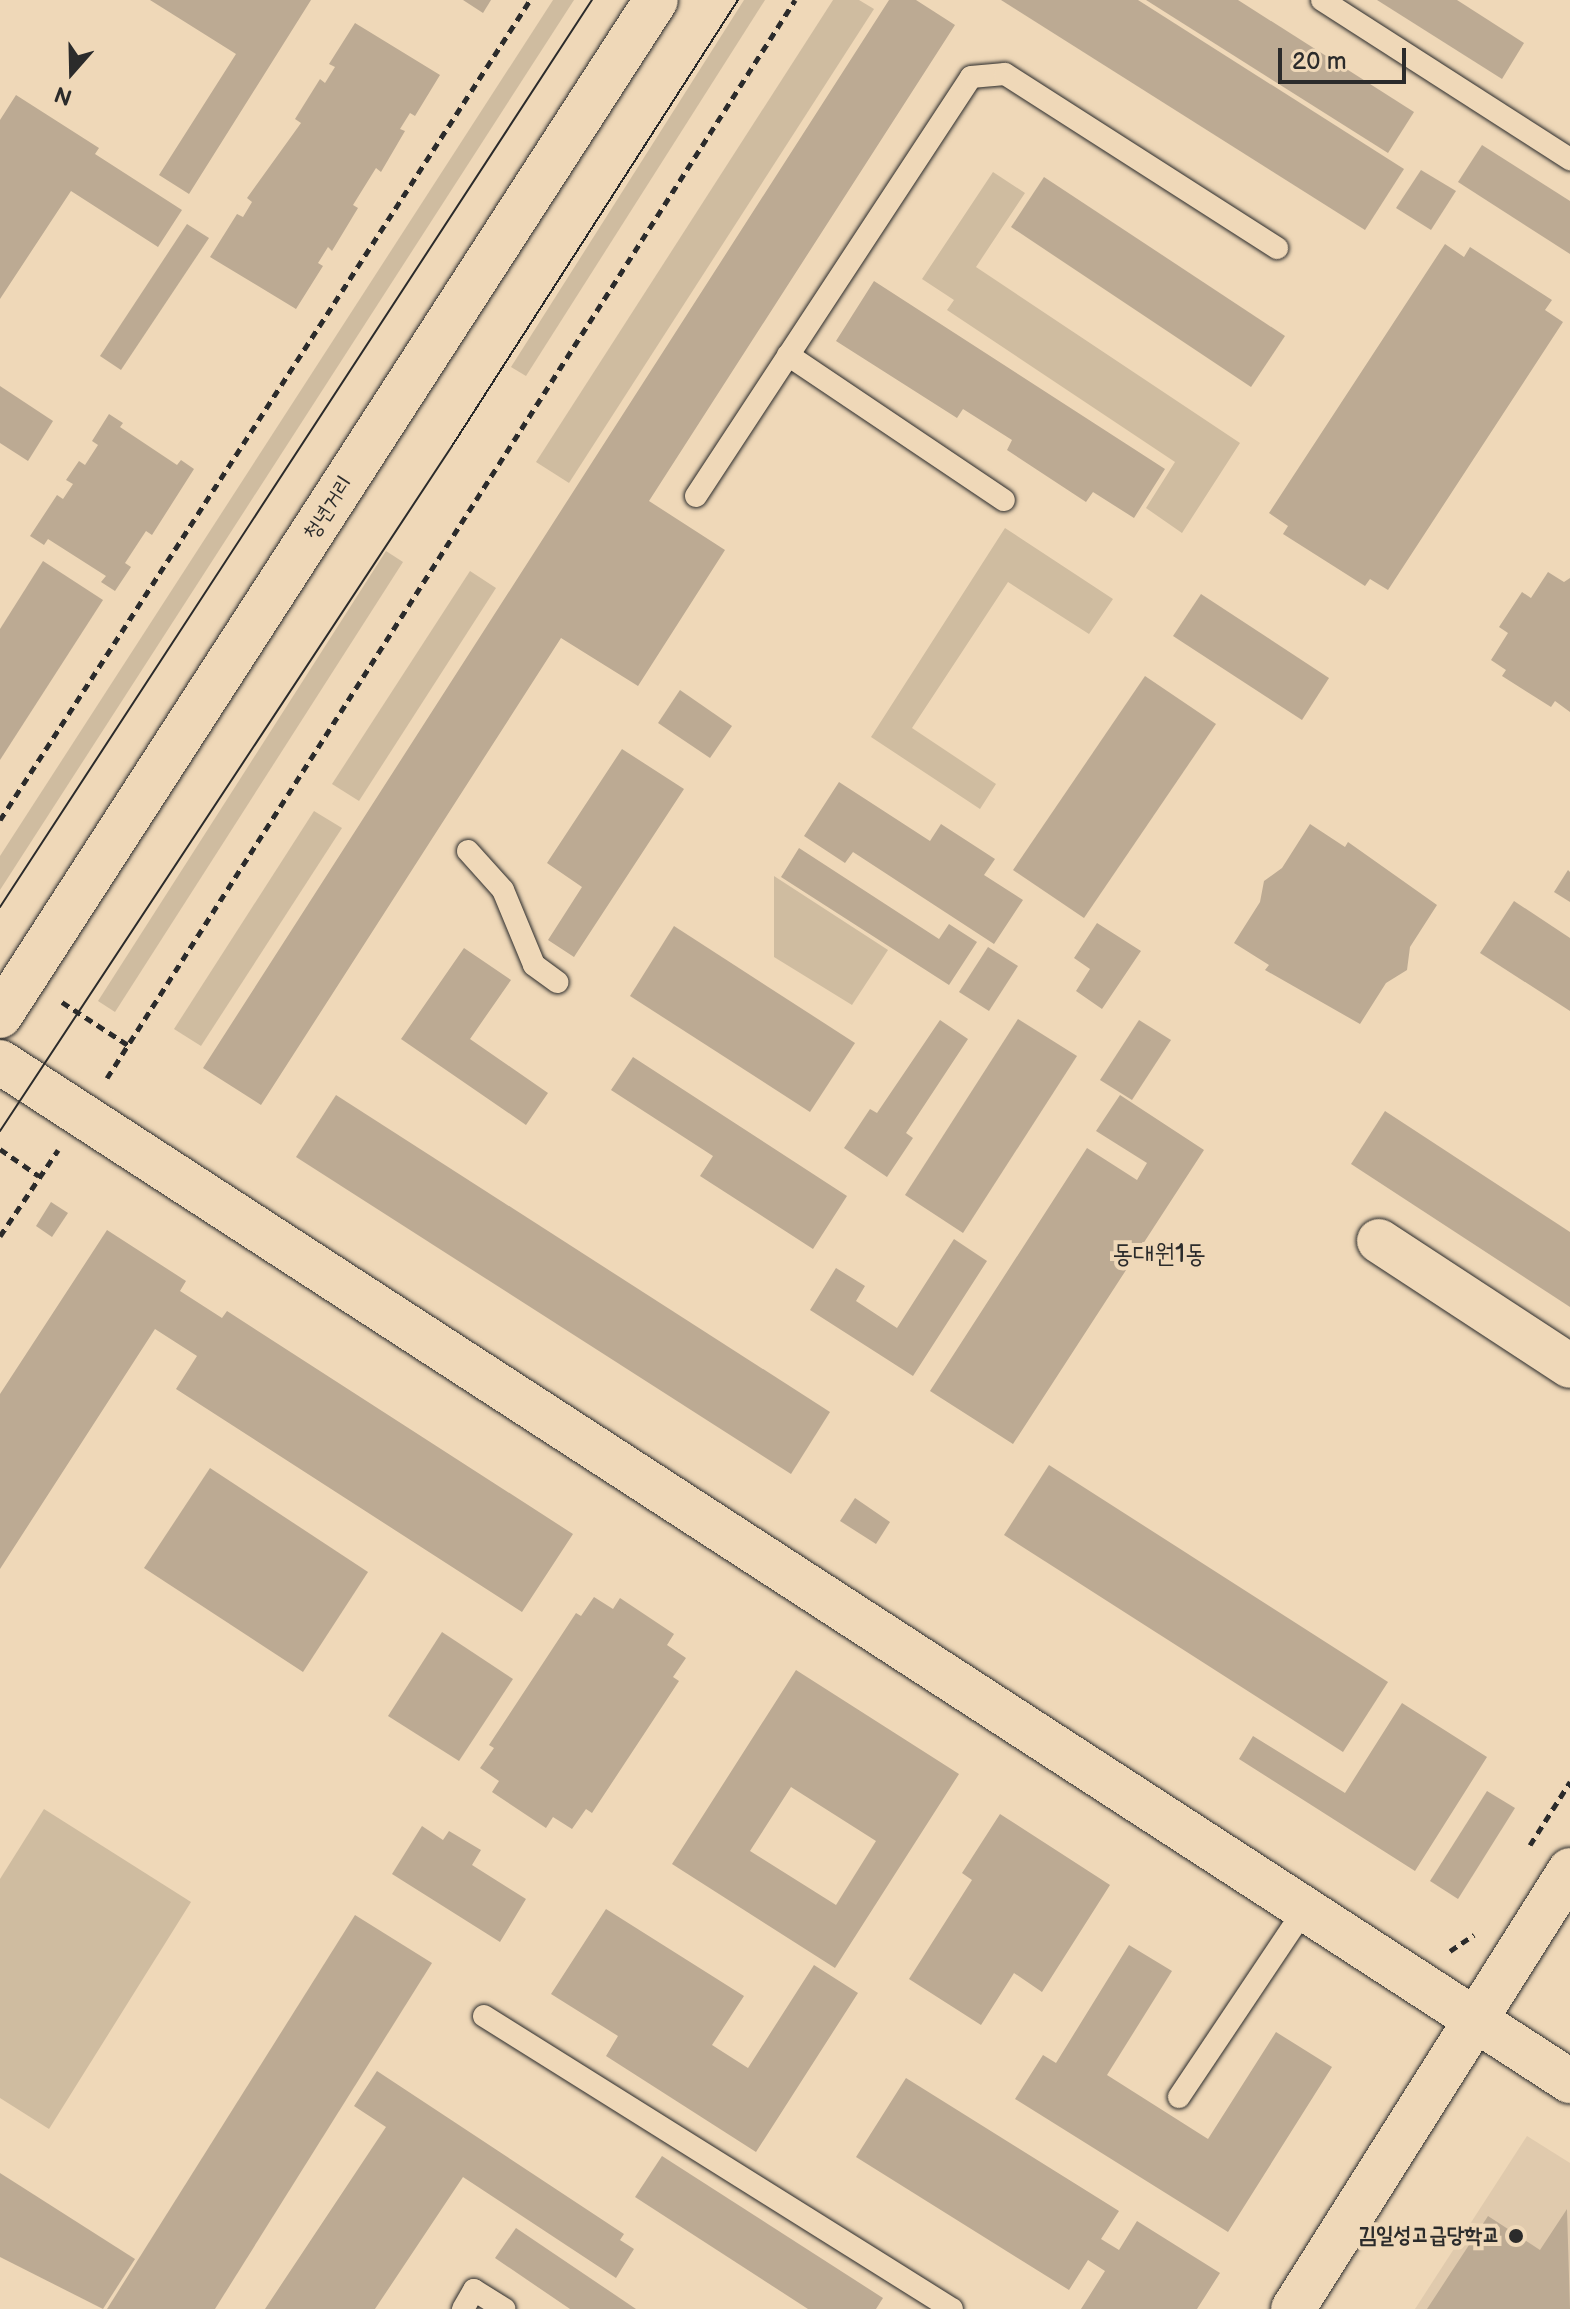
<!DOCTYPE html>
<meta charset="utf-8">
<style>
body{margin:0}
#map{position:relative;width:1570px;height:2309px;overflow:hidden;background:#efd8b8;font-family:"Balsamiq Sans","Poor Story",sans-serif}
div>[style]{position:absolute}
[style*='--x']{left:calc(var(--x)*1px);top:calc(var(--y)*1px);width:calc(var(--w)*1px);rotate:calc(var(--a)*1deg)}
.built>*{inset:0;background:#e0caad}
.green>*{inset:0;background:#cfbca0}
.building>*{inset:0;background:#bcaa93}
.path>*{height:5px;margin-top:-2.5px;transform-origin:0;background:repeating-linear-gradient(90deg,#2b2b2b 0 8px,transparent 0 14px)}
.roads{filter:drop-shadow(0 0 2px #2b2b2b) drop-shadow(0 0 2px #2b2b2b)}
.service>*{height:22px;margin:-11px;padding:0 11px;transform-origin:11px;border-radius:11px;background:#efd8b8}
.minor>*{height:44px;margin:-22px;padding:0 22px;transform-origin:22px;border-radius:22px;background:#efd8b8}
.secondary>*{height:44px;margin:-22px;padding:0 22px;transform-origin:22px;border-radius:22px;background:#efd8b8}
.primary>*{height:44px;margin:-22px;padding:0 22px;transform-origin:22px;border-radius:22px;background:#efd8b8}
.tram>*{height:2px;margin:-1px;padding:0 1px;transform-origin:1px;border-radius:1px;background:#2b2b2b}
.dots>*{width:22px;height:22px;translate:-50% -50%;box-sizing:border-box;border:4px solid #efd8b8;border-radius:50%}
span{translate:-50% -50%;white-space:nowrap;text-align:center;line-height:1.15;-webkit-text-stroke:8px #efd8b8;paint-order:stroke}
.street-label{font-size:22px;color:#2b2b2b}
.poi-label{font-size:22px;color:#2b2b2b;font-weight:700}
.right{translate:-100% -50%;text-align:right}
.quarter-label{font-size:26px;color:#2b2b2b}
.north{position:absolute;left:32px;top:32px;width:80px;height:80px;-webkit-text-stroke:6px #efd8b8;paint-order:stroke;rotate:200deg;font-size:22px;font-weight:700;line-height:32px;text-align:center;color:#2b2b2b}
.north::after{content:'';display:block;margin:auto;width:28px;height:36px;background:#2b2b2b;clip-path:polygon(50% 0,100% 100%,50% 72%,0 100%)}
.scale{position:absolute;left:1278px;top:48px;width:128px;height:36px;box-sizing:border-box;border:4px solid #2b2b2b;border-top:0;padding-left:10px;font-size:24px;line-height:28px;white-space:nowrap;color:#2b2b2b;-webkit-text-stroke:6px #efd8b8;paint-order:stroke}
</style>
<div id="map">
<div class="built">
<i style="clip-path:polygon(1527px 2136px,1570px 2163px,1570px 2309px,1415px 2309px)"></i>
</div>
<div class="green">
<i style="clip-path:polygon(553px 0,574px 0,0 890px,0 856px)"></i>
<i style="clip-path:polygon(744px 0,765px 0,526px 376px,511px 367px)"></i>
<i style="clip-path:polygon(833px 0,859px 0,874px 9px,569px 483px,536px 462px)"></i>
<i style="clip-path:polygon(993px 172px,1025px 193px,976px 267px,1240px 443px,1182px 533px,1146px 508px,1175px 462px,947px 310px,954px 300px,922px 279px)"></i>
<i style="clip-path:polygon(1005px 528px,1113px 599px,1089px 634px,1008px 582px,912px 728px,996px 784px,980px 809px,871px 737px)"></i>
<i style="clip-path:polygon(386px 551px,403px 562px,115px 1012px,98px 1001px)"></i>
<i style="clip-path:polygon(470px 571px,496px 588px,359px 801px,332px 784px)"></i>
<i style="clip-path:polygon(314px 811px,342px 828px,201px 1046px,174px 1029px)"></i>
<i style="clip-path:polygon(774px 876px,888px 950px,852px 1005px,774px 957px)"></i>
<i style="clip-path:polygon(44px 1809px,191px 1902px,49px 2129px,0 2098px,0 1879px)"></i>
</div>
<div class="building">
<i style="clip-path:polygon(150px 0,311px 0,189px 194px,159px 175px,236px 54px)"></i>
<i style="clip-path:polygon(463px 0,491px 0,483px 13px)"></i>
<i style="clip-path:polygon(889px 0,916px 0,955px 25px,649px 501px,725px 550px,638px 686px,561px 638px,261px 1105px,203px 1068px)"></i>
<i style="clip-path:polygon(1001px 0,1138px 0,1404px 169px,1365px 230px)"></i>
<i style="clip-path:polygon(1146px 0,1238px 0,1414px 112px,1388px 153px)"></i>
<i style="clip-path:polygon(1377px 0,1457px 0,1524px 43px,1502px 79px)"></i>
<i style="clip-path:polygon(355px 23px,440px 75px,415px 116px,410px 113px,400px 129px,405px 131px,381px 172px,376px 168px,353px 205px,358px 208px,332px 251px,328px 247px,318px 263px,323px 266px,296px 309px,210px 257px,237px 214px,243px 217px,252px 202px,247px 198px,301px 123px,295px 119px,320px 79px,325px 83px,335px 67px,329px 64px)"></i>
<i style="clip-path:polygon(16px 95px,99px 148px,95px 154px,182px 210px,158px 247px,71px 191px,0 299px,0 120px)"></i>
<i style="clip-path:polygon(1482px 145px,1570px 201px,1570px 254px,1458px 182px)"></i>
<i style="clip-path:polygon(1421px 170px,1456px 191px,1431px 230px,1396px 208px)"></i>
<i style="clip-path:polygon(1044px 177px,1285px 336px,1251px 387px,1011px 227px)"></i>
<i style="clip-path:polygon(187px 224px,209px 238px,121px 370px,100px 356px)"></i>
<i style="clip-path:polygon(1445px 244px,1464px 257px,1470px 247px,1552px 300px,1545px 310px,1563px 322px,1388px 590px,1370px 579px,1365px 586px,1283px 534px,1288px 526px,1269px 513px)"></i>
<i style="clip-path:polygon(874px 281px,1165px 469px,1134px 518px,1093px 492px,1086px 502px,1007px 450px,1012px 440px,963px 409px,957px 418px,836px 341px)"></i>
<i style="clip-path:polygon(0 386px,53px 421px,28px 461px,0 443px)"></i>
<i style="clip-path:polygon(109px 414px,123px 423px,120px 427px,177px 465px,181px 460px,194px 469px,152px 535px,146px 531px,125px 563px,131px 567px,115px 591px,101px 582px,106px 576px,48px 539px,44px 545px,30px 536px,57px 495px,63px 499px,73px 484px,66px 480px,79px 461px,85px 465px,98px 445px,92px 441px)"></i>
<i style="clip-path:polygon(43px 561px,103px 600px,0 760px,0 629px)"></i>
<i style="clip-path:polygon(1548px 572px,1564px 582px,1570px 578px,1570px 712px,1555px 701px,1551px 707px,1502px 676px,1506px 670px,1491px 660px,1508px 633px,1499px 627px,1522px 592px,1531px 598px)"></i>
<i style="clip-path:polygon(1201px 594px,1329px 678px,1302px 720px,1173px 636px)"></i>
<i style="clip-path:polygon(1145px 676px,1216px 724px,1084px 918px,1013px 870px)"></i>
<i style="clip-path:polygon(680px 690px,732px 726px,710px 758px,658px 723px)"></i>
<i style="clip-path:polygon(622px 749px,684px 789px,574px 957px,548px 940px,582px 887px,547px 863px)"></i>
<i style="clip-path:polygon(839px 782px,930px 841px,941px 824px,995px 859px,984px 875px,1023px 900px,994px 944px,853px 852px,845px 863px,804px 836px)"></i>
<i style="clip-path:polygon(1310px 824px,1345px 847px,1348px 842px,1437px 905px,1410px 947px,1407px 970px,1386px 983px,1360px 1024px,1265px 970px,1269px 965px,1234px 943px,1260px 902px,1264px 881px,1282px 868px)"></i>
<i style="clip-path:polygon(799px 848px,939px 939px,949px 924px,977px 942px,949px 985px,781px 877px)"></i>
<i style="clip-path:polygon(1568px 870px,1570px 872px,1570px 902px,1554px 892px)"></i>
<i style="clip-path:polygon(1514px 901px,1570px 938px,1570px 1011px,1480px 953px)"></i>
<i style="clip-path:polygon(1097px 923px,1141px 951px,1102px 1009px,1076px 991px,1090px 969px,1074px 958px)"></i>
<i style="clip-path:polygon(674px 926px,855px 1043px,810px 1112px,630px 996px)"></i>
<i style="clip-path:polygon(988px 947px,1018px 966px,989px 1011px,959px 992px)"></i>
<i style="clip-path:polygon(464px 948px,511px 980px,470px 1039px,548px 1093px,526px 1125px,401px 1039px)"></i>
<i style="clip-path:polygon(1018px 1019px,1077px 1056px,963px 1233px,905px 1195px)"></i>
<i style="clip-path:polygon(940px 1020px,968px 1039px,906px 1133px,913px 1138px,887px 1177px,844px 1148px,870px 1109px,877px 1113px)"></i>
<i style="clip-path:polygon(1139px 1020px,1171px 1040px,1132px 1100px,1100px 1080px)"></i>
<i style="clip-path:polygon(633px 1057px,847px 1196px,813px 1249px,700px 1176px,713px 1156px,611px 1090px)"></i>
<i style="clip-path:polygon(336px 1095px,830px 1412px,791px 1474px,296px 1157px)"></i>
<i style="clip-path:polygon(1120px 1095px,1204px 1150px,1013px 1444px,930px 1391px,1087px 1148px,1137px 1180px,1147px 1163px,1096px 1131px)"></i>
<i style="clip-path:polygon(1385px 1111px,1570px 1232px,1570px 1307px,1351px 1164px)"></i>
<i style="clip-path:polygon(51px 1202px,68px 1213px,52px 1237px,36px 1226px)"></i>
<i style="clip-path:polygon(107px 1230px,186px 1281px,180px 1291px,222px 1318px,227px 1311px,573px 1534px,522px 1612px,176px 1389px,197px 1356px,155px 1329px,0 1569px,0 1394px)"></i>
<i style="clip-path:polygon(954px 1239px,987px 1261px,913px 1376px,810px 1310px,836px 1268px,865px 1286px,856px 1301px,897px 1328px)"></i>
<i style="clip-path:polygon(1049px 1465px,1388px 1682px,1343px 1752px,1004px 1535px)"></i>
<i style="clip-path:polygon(210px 1468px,368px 1572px,303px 1672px,144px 1568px)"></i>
<i style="clip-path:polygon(855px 1498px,890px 1522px,876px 1544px,840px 1521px)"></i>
<i style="clip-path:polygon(594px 1597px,613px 1609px,620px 1598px,674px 1634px,667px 1645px,686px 1658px,673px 1677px,679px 1681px,592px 1813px,586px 1809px,572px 1829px,553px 1817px,546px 1828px,492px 1792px,499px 1781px,480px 1768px,494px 1748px,489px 1745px,576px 1613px,581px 1616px)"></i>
<i style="clip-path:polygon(442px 1632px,513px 1679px,459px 1761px,388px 1716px)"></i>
<i style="clip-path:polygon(evenodd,796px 1670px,959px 1774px,835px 1968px,672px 1864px,796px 1670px,791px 1787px,876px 1841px,836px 1905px,750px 1851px,791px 1787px)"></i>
<i style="clip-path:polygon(1402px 1703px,1487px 1757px,1415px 1871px,1239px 1759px,1253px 1736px,1345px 1793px)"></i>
<i style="clip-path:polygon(1487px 1791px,1515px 1808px,1458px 1899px,1430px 1881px)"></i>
<i style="clip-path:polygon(1000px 1814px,1110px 1885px,1042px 1992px,1014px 1973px,981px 2025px,909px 1979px,972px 1880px,962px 1873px)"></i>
<i style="clip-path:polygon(422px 1826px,443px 1840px,449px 1831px,481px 1850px,472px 1865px,526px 1899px,500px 1942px,392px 1874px)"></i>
<i style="clip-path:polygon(606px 1909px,744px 1996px,712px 2045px,748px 2068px,814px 1965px,858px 1993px,756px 2152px,606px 2056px,618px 2036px,551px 1994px)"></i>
<i style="clip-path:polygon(355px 1915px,432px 1963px,215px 2309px,107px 2309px)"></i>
<i style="clip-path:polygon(1129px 1945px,1172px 1971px,1107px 2075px,1208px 2139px,1276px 2032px,1332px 2067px,1228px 2232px,1015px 2099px,1043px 2055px,1056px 2063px)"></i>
<i style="clip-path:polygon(377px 2071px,624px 2234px,620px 2240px,634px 2249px,616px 2278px,463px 2177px,375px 2309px,265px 2309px,386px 2127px,354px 2106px)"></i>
<i style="clip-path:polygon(906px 2078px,1119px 2211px,1101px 2239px,1119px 2250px,1137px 2221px,1220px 2273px,1197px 2309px,1081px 2309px,1105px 2271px,1088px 2260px,1069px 2290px,856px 2157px)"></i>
<i style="clip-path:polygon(662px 2156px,883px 2298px,876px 2309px,808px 2309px,635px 2197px)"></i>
<i style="clip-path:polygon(0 2173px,135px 2259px,103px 2309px,0 2257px)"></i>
<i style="clip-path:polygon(1567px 2209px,1570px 2309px,1427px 2309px,1488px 2216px,1540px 2250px)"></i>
<i style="clip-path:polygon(516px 2228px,636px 2309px,570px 2309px,495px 2258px)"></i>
</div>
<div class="path">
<i style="--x:0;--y:820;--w:976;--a:-57.12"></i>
<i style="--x:62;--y:1002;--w:79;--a:33.1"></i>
<i style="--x:107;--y:1078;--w:1279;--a:-57.45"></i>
<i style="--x:0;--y:1149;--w:47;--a:34.7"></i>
<i style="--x:0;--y:1236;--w:104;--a:-56"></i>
<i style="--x:1530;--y:1845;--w:75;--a:-57.6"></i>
<i style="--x:1450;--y:1951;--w:29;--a:-34"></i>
</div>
<div class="roads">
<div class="service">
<i style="--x:1322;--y:0;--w:295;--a:32.7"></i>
<i style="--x:788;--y:355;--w:260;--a:33.9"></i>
<i style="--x:696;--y:496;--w:501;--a:-56.72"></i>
<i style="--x:971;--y:77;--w:34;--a:-5"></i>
<i style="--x:1005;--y:74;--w:323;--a:32.6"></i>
<i style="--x:468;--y:851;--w:52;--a:48.1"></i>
<i style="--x:503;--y:890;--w:81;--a:67.5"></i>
<i style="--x:534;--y:965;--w:29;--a:36"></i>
<i style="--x:484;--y:2016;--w:552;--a:32.05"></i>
<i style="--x:1179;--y:2097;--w:226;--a:-56.2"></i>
<i style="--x:463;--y:2309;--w:22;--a:-60"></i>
<i style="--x:474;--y:2290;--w:36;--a:32"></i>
</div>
<div class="minor">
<i style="--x:1379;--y:1241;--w:228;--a:33.2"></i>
<i style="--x:1293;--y:2309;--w:519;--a:-57.75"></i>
</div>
<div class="secondary">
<i style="--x:0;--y:1062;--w:1872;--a:32.99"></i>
</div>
<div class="primary">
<i style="--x:0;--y:1016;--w:1209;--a:-57.15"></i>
</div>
</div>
<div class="tram">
<i style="--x:0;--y:907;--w:1083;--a:-56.87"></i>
<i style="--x:0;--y:1131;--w:821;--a:-56.58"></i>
<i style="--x:452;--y:446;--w:530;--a:-57.33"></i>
</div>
<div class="dots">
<i style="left:1516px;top:2236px;background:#2b2b2b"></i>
</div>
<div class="street-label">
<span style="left:328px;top:508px;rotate:-57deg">청년거리</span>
</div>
<div class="poi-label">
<span class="right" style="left:1500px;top:2236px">김일성고급당학교</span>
</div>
<div class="quarter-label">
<span style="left:1159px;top:1255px">동대원1동</span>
</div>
<div class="north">N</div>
<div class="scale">20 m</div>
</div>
